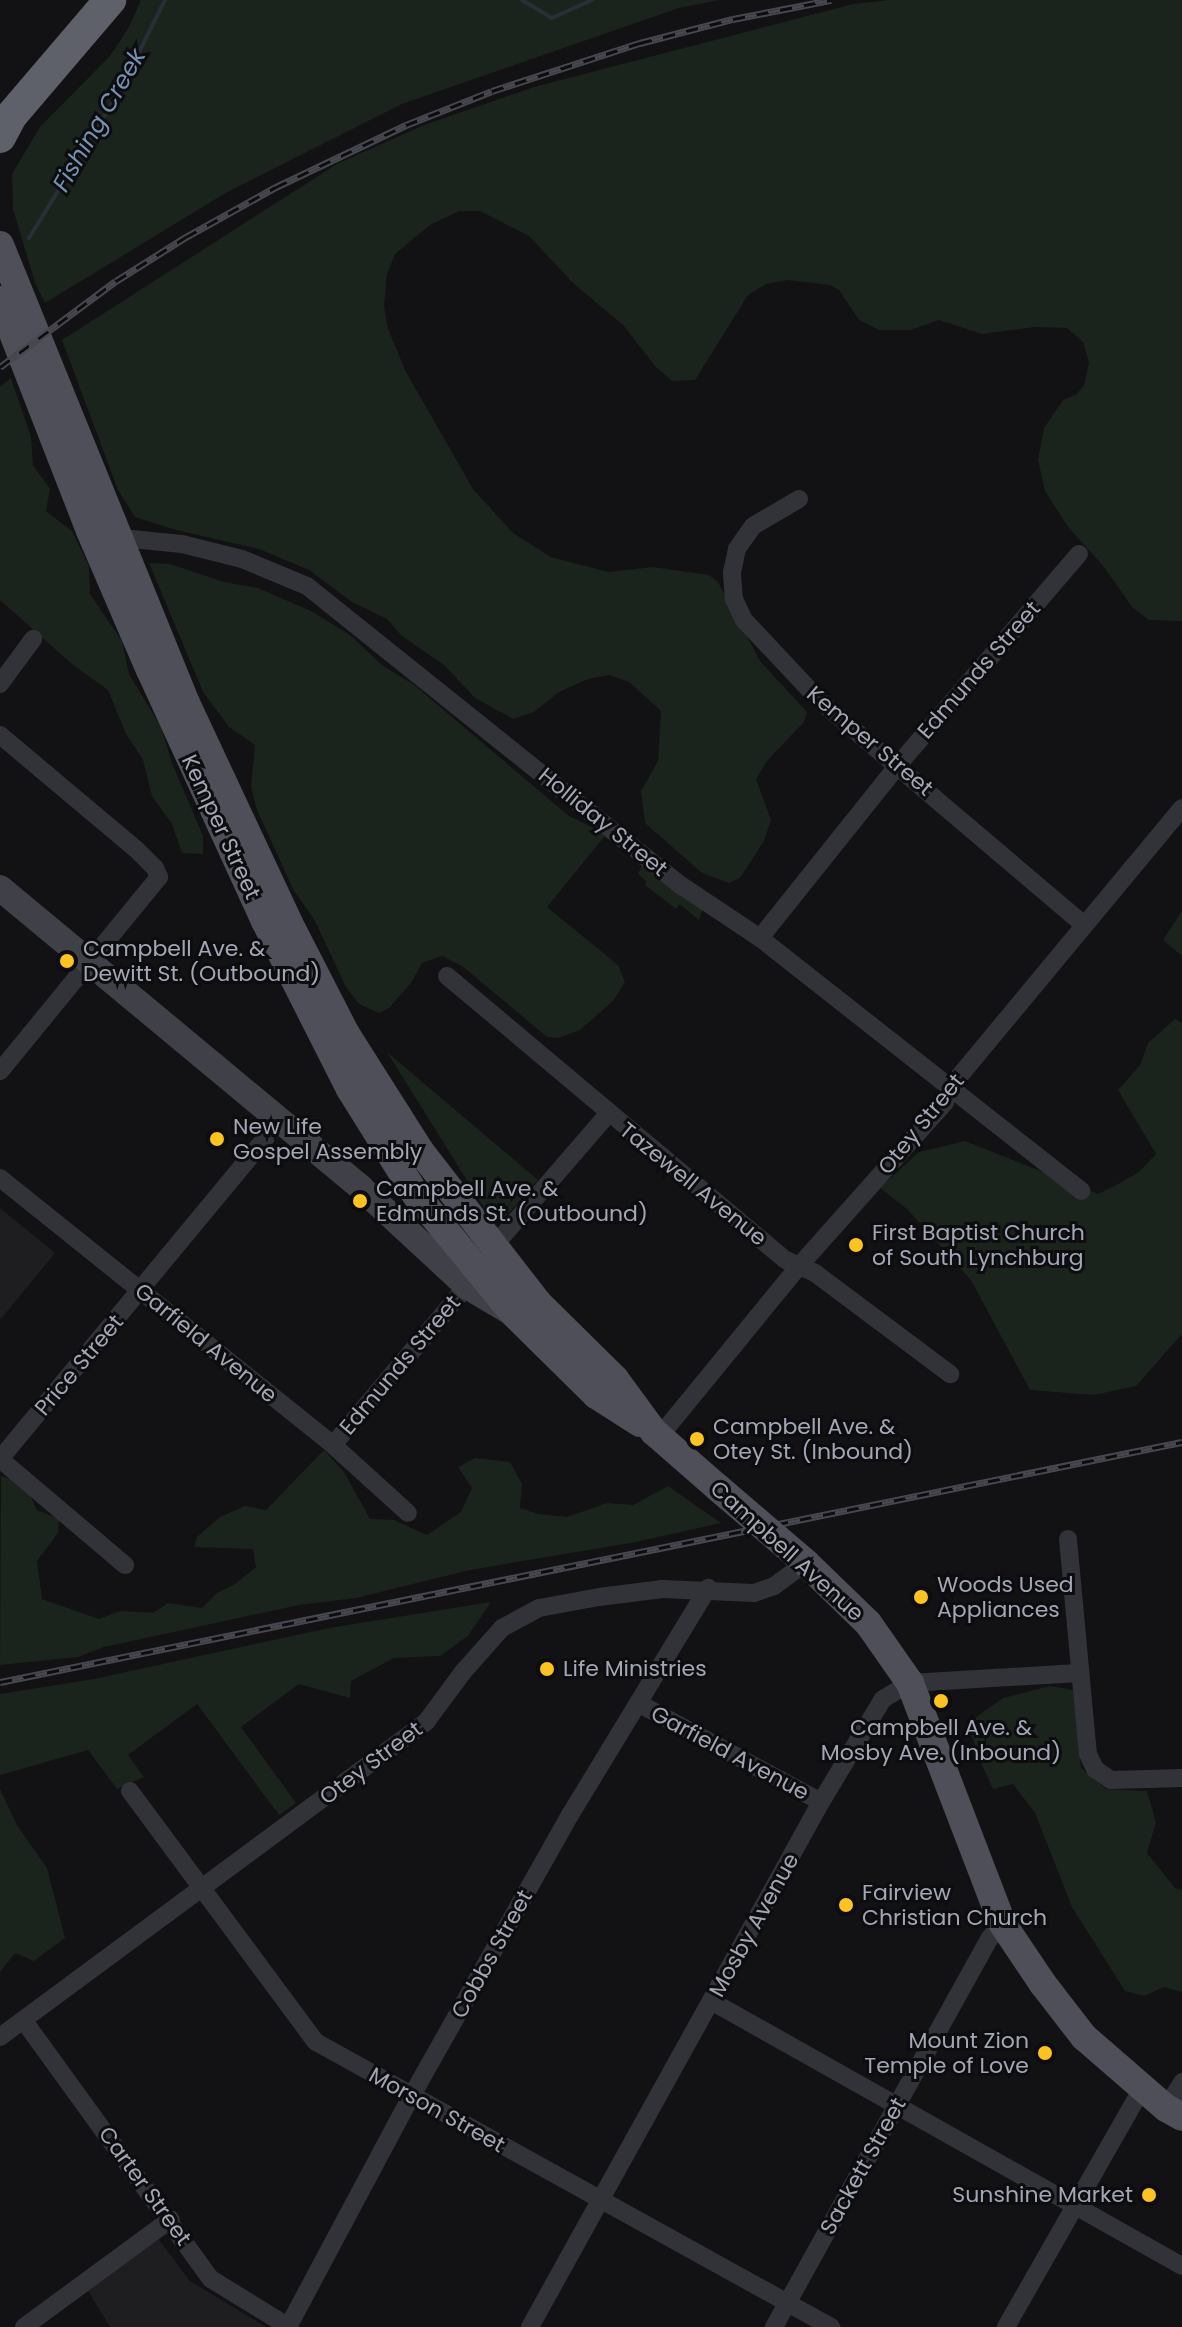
<!DOCTYPE html>
<style>
body{margin:0}
#map{position:relative;width:1182px;height:2327px;overflow:hidden;background:#121113;font-family:Poppins,sans-serif}
div>[style]{position:absolute}
[style*='--x']{left:calc(var(--x)*1px);top:calc(var(--y)*1px);width:calc(var(--w)*1px);rotate:calc(var(--a)*1deg)}
.built>*{inset:0;background:#1e1d20}
.green>*{inset:0;background:#1b231d}
.stream>*{height:4px;margin:-2px;padding:0 2px;transform-origin:2px;border-radius:2px;background:#272f37}
.street>*{height:18px;margin:-9px;padding:0 9px;transform-origin:9px;border-radius:9px;background:#323338}
.secondary>*{height:26px;margin:-13px;padding:0 13px;transform-origin:13px;border-radius:13px;background:#404148}
.primary>*{height:28px;margin:-14px;padding:0 14px;transform-origin:14px;border-radius:14px;background:#4e4f58}
.highway>*{height:32px;margin:-16px;padding:0 16px;transform-origin:16px;border-radius:16px;background:#5e606a}
.rail>*{height:7px;margin-top:-3.5px;transform-origin:0;background:repeating-linear-gradient(90deg,#0d0c0e 0 12px,#47484f 0 24px);box-sizing:border-box;border-block:2px solid #47484f}
.primary-bridge>*{height:28px;margin:-14px;padding:0 14px;transform-origin:14px;border-radius:14px;background:#4e4f58}
.dots>*{width:22px;height:22px;translate:-50% -50%;box-sizing:border-box;border:4px solid #0d0c0e;border-radius:50%}
span{translate:-50% -50%;white-space:nowrap;text-align:center;line-height:1.15;-webkit-text-stroke:6px #0d0c0e;paint-order:stroke}
.street-label{font-size:22px;color:#a2a6b5}
.poi-label{font-size:22px;color:#a2a6b5}
.left{translate:0 -50%;text-align:left}
.right{translate:-100% -50%;text-align:right}
.water-label{font-size:24px;color:#7692b3;font-style:italic}
</style>
<div id="map">
<div class="built">
<i style="clip-path:polygon(0 1208px,55px 1253px,1px 1319px,0 1318px)"></i>
<i style="clip-path:polygon(157px 2237px,190px 2281px,266px 2327px,110px 2327px,87px 2289px)"></i>
</div>
<div class="green">
<i style="clip-path:polygon(141px 0,720px 0,679px 8px,402px 104px,229px 191px,45px 303px,35px 283px,13px 209px,12px 174px,40px 127px,110px 56px,129px 27px)"></i>
<i style="clip-path:polygon(889px 0,1182px 0,1182px 621px,1149px 620px,1132px 607px,1104px 567px,1068px 527px,1045px 491px,1038px 460px,1044px 428px,1063px 400px,1077px 394px,1084px 385px,1089px 363px,1083px 342px,1067px 328px,1035px 327px,982px 334px,939px 320px,910px 330px,879px 330px,859px 320px,839px 290px,830px 285px,787px 280px,766px 284px,748px 295px,695px 380px,672px 381px,656px 367px,623px 325px,573px 283px,529px 236px,480px 211px,459px 211px,430px 225px,395px 254px,387px 274px,384px 307px,388px 329px,406px 372px,473px 489px,513px 533px,551px 557px,608px 572px,653px 567px,709px 575px,718px 582px,760px 661px,807px 712px,804px 722px,767px 761px,756px 779px,771px 820px,764px 841px,740px 878px,729px 883px,702px 873px,645px 823px,641px 791px,658px 761px,661px 711px,629px 682px,609px 675px,588px 679px,559px 692px,534px 712px,513px 719px,475px 698px,445px 666px,401px 635px,387px 619px,352px 602px,309px 570px,259px 549px,176px 530px,135px 517px,118px 490px,62px 340px,337px 164px,424px 125px,534px 87px,853px 4px)"></i>
<i style="clip-path:polygon(11px 378px,31px 437px,33px 465px,50px 489px,46px 511px,72px 531px,89px 566px,90px 594px,122px 641px,129px 674px,161px 727px,172px 763px,203px 836px,203px 854px,182px 853px,172px 824px,152px 796px,143px 760px,126px 734px,108px 690px,73px 665px,0 600px,0 387px)"></i>
<i style="clip-path:polygon(149px 563px,170px 564px,224px 582px,258px 588px,311px 611px,350px 635px,383px 666px,413px 684px,569px 816px,600px 831px,607px 839px,604px 837px,547px 907px,618px 965px,625px 982px,613px 1001px,580px 1030px,558px 1038px,547px 1037px,462px 966px,442px 956px,422px 963px,411px 983px,389px 1008px,379px 1013px,359px 1004px,346px 987px,314px 919px,294px 891px,257px 810px,251px 787px,255px 745px,229px 727px,203px 692px)"></i>
<i style="clip-path:polygon(643px 863px,703px 909px,699px 920px,680px 904px,676px 909px,645px 885px,647px 882px,638px 874px)"></i>
<i style="clip-path:polygon(1182px 911px,1182px 956px,1163px 940px)"></i>
<i style="clip-path:polygon(1175px 1019px,1182px 1023px,1182px 1334px,1136px 1386px,1094px 1395px,1030px 1390px,971px 1280px,907px 1209px,880px 1188px,919px 1152px,965px 1141px,1098px 1194px,1120px 1183px,1139px 1172px,1156px 1154px,1118px 1090px,1140px 1065px,1148px 1043px)"></i>
<i style="clip-path:polygon(387px 1052px,538px 1180px,506px 1216px,491px 1219px)"></i>
<i style="clip-path:polygon(324px 1450px,344px 1472px,370px 1519px,394px 1520px,427px 1535px,461px 1512px,472px 1488px,458px 1467px,475px 1458px,510px 1462px,522px 1484px,520px 1508px,538px 1514px,567px 1517px,607px 1503px,633px 1505px,668px 1486px,721px 1523px,636px 1542px,470px 1570px,356px 1598px,299px 1605px,104px 1647px,78px 1657px,0 1665px,1px 1476px,25px 1484px,37px 1510px,59px 1519px,58px 1533px,37px 1561px,42px 1599px,99px 1619px,120px 1611px,153px 1613px,168px 1603px,202px 1608px,217px 1593px,235px 1584px,256px 1567px,253px 1549px,194px 1547px,197px 1537px,220px 1517px,245px 1506px,266px 1510px)"></i>
<i style="clip-path:polygon(491px 1602px,468px 1636px,440px 1656px,394px 1658px,351px 1681px,350px 1698px,299px 1684px,241px 1727px,296px 1803px,279px 1815px,197px 1704px,128px 1755px,144px 1777px,117px 1789px,88px 1750px,0 1775px,0 1694px,94px 1679px,329px 1628px)"></i>
<i style="clip-path:polygon(1050px 1686px,1073px 1690px,1081px 1768px,1106px 1789px,1147px 1791px,1156px 1822px,1147px 1853px,1175px 1888px,1182px 1890px,1182px 1992px,1164px 1987px,1144px 1996px,1125px 1991px,1072px 1907px,1035px 1813px,1013px 1784px,993px 1789px,979px 1759px,968px 1723px,1003px 1698px)"></i>
<i style="clip-path:polygon(0 1789px,17px 1825px,47px 1868px,65px 1938px,34px 1961px,15px 1953px,0 1972px)"></i>
</div>
<div class="stream">
<i style="--x:522;--y:0;--w:35;--a:31"></i>
<i style="--x:552;--y:18;--w:44;--a:-24.2"></i>
<i style="--x:29;--y:238;--w:169;--a:-58.3"></i>
<i style="--x:118;--y:94;--w:105;--a:-63.4"></i>
</div>
<div class="street">
<i style="--x:799;--y:499;--w:53;--a:149.6"></i>
<i style="--x:753;--y:526;--w:28;--a:125"></i>
<i style="--x:737;--y:549;--w:25;--a:102"></i>
<i style="--x:732;--y:573;--w:26;--a:86"></i>
<i style="--x:734;--y:599;--w:23;--a:65"></i>
<i style="--x:744;--y:620;--w:111;--a:46.8"></i>
<i style="--x:820;--y:701;--w:346;--a:40.3"></i>
<i style="--x:112;--y:537;--w:70;--a:5.7"></i>
<i style="--x:182;--y:544;--w:62;--a:14"></i>
<i style="--x:242;--y:559;--w:70;--a:22.6"></i>
<i style="--x:307;--y:586;--w:480;--a:38.7"></i>
<i style="--x:682;--y:886;--w:94;--a:33.7"></i>
<i style="--x:760;--y:938;--w:409;--a:38.2"></i>
<i style="--x:0;--y:684;--w:56;--a:-53.7"></i>
<i style="--x:0;--y:735;--w:177;--a:40"></i>
<i style="--x:136;--y:849;--w:27;--a:45"></i>
<i style="--x:155;--y:868;--w:10;--a:66"></i>
<i style="--x:159;--y:877;--w:251;--a:129.3"></i>
<i style="--x:760;--y:938;--w:221;--a:-51.4"></i>
<i style="--x:898;--y:765;--w:278;--a:-49.4"></i>
<i style="--x:447;--y:976;--w:442;--a:40"></i>
<i style="--x:786;--y:1260;--w:32;--a:24"></i>
<i style="--x:815;--y:1273;--w:169;--a:36.8"></i>
<i style="--x:0;--y:1178;--w:427;--a:38.7"></i>
<i style="--x:333;--y:1445;--w:101;--a:42.2"></i>
<i style="--x:494;--y:1246;--w:174;--a:-49.2"></i>
<i style="--x:659;--y:1437;--w:222;--a:-50.7"></i>
<i style="--x:800;--y:1265;--w:218;--a:-48.3"></i>
<i style="--x:945;--y:1102;--w:18;--a:-68"></i>
<i style="--x:952;--y:1085;--w:360;--a:-50.3"></i>
<i style="--x:333;--y:1445;--w:208;--a:-49.9"></i>
<i style="--x:0;--y:1459;--w:438;--a:-50.4"></i>
<i style="--x:0;--y:1459;--w:164;--a:40.3"></i>
<i style="--x:1068;--y:1539;--w:216;--a:84.7"></i>
<i style="--x:1088;--y:1754;--w:17;--a:65"></i>
<i style="--x:1095;--y:1769;--w:19;--a:35"></i>
<i style="--x:1111;--y:1780;--w:71;--a:-1.6"></i>
<i style="--x:638;--y:1703;--w:208;--a:28.4"></i>
<i style="--x:130;--y:1791;--w:312;--a:53.5"></i>
<i style="--x:316;--y:2042;--w:589;--a:28.96"></i>
<i style="--x:711;--y:2001;--w:540;--a:29.36"></i>
<i style="--x:24;--y:2021;--w:319;--a:54.1"></i>
<i style="--x:211;--y:2279;--w:92;--a:31.6"></i>
<i style="--x:0;--y:2037;--w:530;--a:-36.48"></i>
<i style="--x:426;--y:1722;--w:62;--a:-53.5"></i>
<i style="--x:463;--y:1672;--w:59;--a:-48.4"></i>
<i style="--x:502;--y:1628;--w:42;--a:-28.4"></i>
<i style="--x:539;--y:1608;--w:61;--a:-10.4"></i>
<i style="--x:599;--y:1597;--w:64;--a:-7.2"></i>
<i style="--x:662;--y:1589;--w:92;--a:2.5"></i>
<i style="--x:754;--y:1593;--w:21;--a:-19"></i>
<i style="--x:774;--y:1586;--w:39;--a:-36"></i>
<i style="--x:1166;--y:2108;--w:31;--a:-58"></i>
<i style="--x:24;--y:2327;--w:182;--a:-36.3"></i>
<i style="--x:288;--y:2327;--w:261;--a:-61.9"></i>
<i style="--x:411;--y:2097;--w:324;--a:-60.6"></i>
<i style="--x:570;--y:1815;--w:266;--a:-58.7"></i>
<i style="--x:530;--y:2327;--w:600;--a:-61"></i>
<i style="--x:821;--y:1802;--w:120;--a:-59"></i>
<i style="--x:883;--y:1699;--w:31;--a:-31"></i>
<i style="--x:910;--y:1683;--w:169;--a:-3.4"></i>
<i style="--x:774;--y:2327;--w:445;--a:-61"></i>
<i style="--x:990;--y:1938;--w:19;--a:-51"></i>
<i style="--x:1006;--y:2327;--w:274;--a:-60.3"></i>
</div>
<div class="secondary">
<i style="--x:0;--y:888;--w:469;--a:39.7"></i>
<i style="--x:361;--y:1188;--w:144;--a:42.8"></i>
<i style="--x:467;--y:1286;--w:47;--a:31"></i>
</div>
<div class="primary">
<i style="--x:0;--y:245;--w:494;--a:67.9"></i>
<i style="--x:186;--y:703;--w:252;--a:64.9"></i>
<i style="--x:293;--y:931;--w:116;--a:62.8"></i>
<i style="--x:346;--y:1034;--w:140;--a:57.6"></i>
<i style="--x:421;--y:1152;--w:191;--a:52.2"></i>
<i style="--x:538;--y:1303;--w:108;--a:44.6"></i>
<i style="--x:615;--y:1379;--w:66;--a:53.7"></i>
<i style="--x:654;--y:1432;--w:84;--a:41.1"></i>
<i style="--x:0;--y:300;--w:248;--a:68.7"></i>
<i style="--x:90;--y:531;--w:151;--a:66.7"></i>
<i style="--x:150;--y:670;--w:276;--a:65.4"></i>
<i style="--x:265;--y:921;--w:188;--a:63.2"></i>
<i style="--x:350;--y:1089;--w:125;--a:58.1"></i>
<i style="--x:416;--y:1195;--w:154;--a:50.5"></i>
<i style="--x:514;--y:1314;--w:115;--a:44.6"></i>
<i style="--x:596;--y:1395;--w:52;--a:32.5"></i>
<i style="--x:806;--y:1563;--w:86;--a:44.1"></i>
<i style="--x:868;--y:1623;--w:73;--a:55"></i>
<i style="--x:910;--y:1683;--w:257;--a:69"></i>
<i style="--x:1002;--y:1923;--w:73;--a:56.1"></i>
<i style="--x:1043;--y:1984;--w:67;--a:52.3"></i>
<i style="--x:1084;--y:2037;--w:108;--a:40.9"></i>
<i style="--x:1166;--y:2108;--w:18;--a:29"></i>
</div>
<div class="highway">
<i style="--x:0;--y:137;--w:24;--a:-62"></i>
<i style="--x:11;--y:116;--w:153;--a:-49.5"></i>
</div>
<div class="rail">
<i style="--x:0;--y:367;--w:144;--a:-36.6"></i>
<i style="--x:116;--y:281;--w:83;--a:-32.2"></i>
<i style="--x:186;--y:237;--w:103;--a:-29.1"></i>
<i style="--x:276;--y:187;--w:144;--a:-25.5"></i>
<i style="--x:406;--y:125;--w:92;--a:-21.6"></i>
<i style="--x:492;--y:91;--w:156;--a:-18"></i>
<i style="--x:640;--y:43;--w:96;--a:-14.5"></i>
<i style="--x:733;--y:19;--w:100;--a:-11"></i>
<i style="--x:0;--y:1682;--w:1206;--a:-11.48"></i>
</div>
<div class="primary-bridge">
<i style="--x:717;--y:1487;--w:117;--a:40.5"></i>
</div>
<div class="dots">
<i style="left:67px;top:961px;background:#fdc31f"></i>
<i style="left:217px;top:1139px;background:#fdc31f"></i>
<i style="left:360px;top:1201px;background:#fdc31f"></i>
<i style="left:856px;top:1245px;background:#fdc31f"></i>
<i style="left:697px;top:1439px;background:#fdc31f"></i>
<i style="left:921px;top:1597px;background:#fdc31f"></i>
<i style="left:547px;top:1669px;background:#fdc31f"></i>
<i style="left:941px;top:1701px;background:#fdc31f"></i>
<i style="left:846px;top:1905px;background:#fdc31f"></i>
<i style="left:1045px;top:2053px;background:#fdc31f"></i>
<i style="left:1149px;top:2195px;background:#fdc31f"></i>
</div>
<div class="street-label">
<span style="left:979px;top:670px;rotate:-49deg">Edmunds Street</span>
<span style="left:870px;top:741px;rotate:40deg">Kemper Street</span>
<span style="left:603px;top:822px;rotate:39deg">Holliday Street</span>
<span style="left:221px;top:827px;rotate:65deg">Kemper Street</span>
<span style="left:921px;top:1124px;rotate:-51deg">Otey Street</span>
<span style="left:693px;top:1184px;rotate:39deg">Tazewell Avenue</span>
<span style="left:206px;top:1343px;rotate:39deg">Garfield Avenue</span>
<span style="left:79px;top:1365px;rotate:-50deg">Price Street</span>
<span style="left:400px;top:1365px;rotate:-50deg">Edmunds Street</span>
<span style="left:787px;top:1551px;rotate:42deg">Campbell Avenue</span>
<span style="left:730px;top:1753px;rotate:28deg">Garfield Avenue</span>
<span style="left:371px;top:1763px;rotate:-37deg">Otey Street</span>
<span style="left:754px;top:1925px;rotate:-61deg">Mosby Avenue</span>
<span style="left:492px;top:1954px;rotate:-61deg">Cobbs Street</span>
<span style="left:437px;top:2110px;rotate:29deg">Morson Street</span>
<span style="left:863px;top:2166px;rotate:-61deg">Sackett Street</span>
<span style="left:145px;top:2186px;rotate:54deg">Carter Street</span>
</div>
<div class="poi-label">
<span class="left" style="left:83px;top:961px">Campbell Ave. &amp;<br>Dewitt St. (Outbound)</span>
<span class="left" style="left:233px;top:1139px">New Life<br>Gospel Assembly</span>
<span class="left" style="left:376px;top:1201px">Campbell Ave. &amp;<br>Edmunds St. (Outbound)</span>
<span class="left" style="left:872px;top:1245px">First Baptist Church<br>of South Lynchburg</span>
<span class="left" style="left:713px;top:1439px">Campbell Ave. &amp;<br>Otey St. (Inbound)</span>
<span class="left" style="left:937px;top:1597px">Woods Used<br>Appliances</span>
<span class="left" style="left:563px;top:1669px">Life Ministries</span>
<span style="left:941px;top:1740px">Campbell Ave. &amp;<br>Mosby Ave. (Inbound)</span>
<span class="left" style="left:862px;top:1905px">Fairview<br>Christian Church</span>
<span class="right" style="left:1029px;top:2053px">Mount Zion<br>Temple of Love</span>
<span class="right" style="left:1133px;top:2195px">Sunshine Market</span>
</div>
<div class="water-label">
<span style="left:99px;top:120px;rotate:-60deg">Fishing Creek</span>
</div>
</div>
